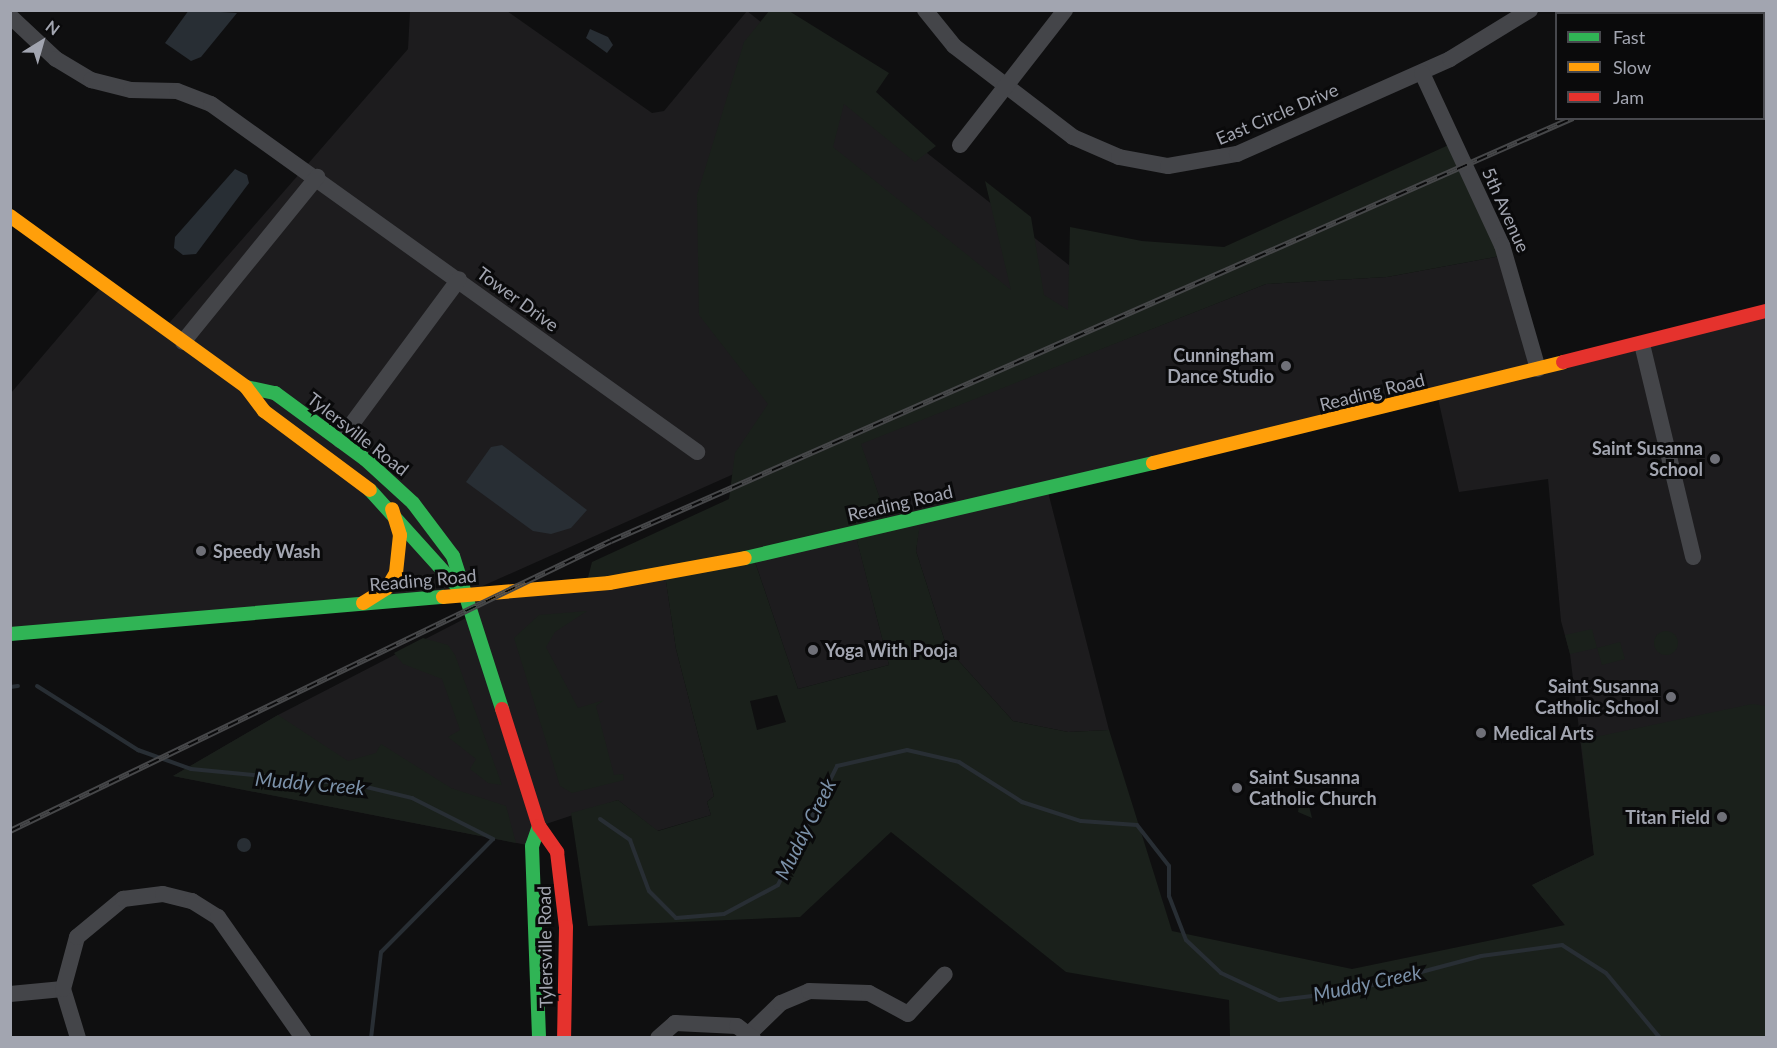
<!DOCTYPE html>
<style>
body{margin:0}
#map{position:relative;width:1777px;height:1048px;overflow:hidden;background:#0f0f10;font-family:Lato,sans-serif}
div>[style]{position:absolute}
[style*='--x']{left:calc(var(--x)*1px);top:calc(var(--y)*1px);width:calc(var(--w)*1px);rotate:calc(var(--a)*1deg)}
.built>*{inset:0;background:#1d1c1e}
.green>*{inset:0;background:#1a201b}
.round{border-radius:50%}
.water>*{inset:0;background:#282e34}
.stream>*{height:4px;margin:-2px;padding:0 2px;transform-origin:2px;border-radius:2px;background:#282e34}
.street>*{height:16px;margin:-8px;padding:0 8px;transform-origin:8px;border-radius:8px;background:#444549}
.fast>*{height:14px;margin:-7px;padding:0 7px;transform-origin:7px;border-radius:7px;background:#30b455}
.slow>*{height:14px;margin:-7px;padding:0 7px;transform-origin:7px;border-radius:7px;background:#ff9f0a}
.jam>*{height:14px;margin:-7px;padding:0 7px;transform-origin:7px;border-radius:7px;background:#e5322d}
.rail>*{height:6px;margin-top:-3px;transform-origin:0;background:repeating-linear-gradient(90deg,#0a0a0b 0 11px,#464749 0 22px);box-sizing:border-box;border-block:2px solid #464749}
.dots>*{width:16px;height:16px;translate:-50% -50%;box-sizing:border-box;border:3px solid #0a0a0b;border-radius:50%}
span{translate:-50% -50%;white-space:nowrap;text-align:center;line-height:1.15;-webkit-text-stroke:6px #0a0a0b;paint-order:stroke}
.street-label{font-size:18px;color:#a2a5b0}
.poi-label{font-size:18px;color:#a2a5b0;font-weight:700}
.right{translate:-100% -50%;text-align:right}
.left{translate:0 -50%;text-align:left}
.water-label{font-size:20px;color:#7b91a9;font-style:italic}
.frame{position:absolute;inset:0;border:12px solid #a2a5b0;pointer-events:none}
.legend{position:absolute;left:1555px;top:12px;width:210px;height:108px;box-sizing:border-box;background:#0a0a0b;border:2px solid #47484d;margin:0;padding:8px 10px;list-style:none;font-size:18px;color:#a2a5b0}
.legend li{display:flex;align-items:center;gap:12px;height:30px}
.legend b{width:30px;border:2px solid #47484d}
.north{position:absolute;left:12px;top:12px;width:60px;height:60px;-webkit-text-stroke:4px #0a0a0b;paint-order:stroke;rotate:37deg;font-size:16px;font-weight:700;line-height:24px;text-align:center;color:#a2a5b0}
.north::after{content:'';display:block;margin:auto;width:21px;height:27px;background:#a2a5b0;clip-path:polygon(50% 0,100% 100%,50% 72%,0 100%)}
</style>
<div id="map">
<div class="built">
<i style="clip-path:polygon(410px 11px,507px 11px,652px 113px,664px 111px,747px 11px,1117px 303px,467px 593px,665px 574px,676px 649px,714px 796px,707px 802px,711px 815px,657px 831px,618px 800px,540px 826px,532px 846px,173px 776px,278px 715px,466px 618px,464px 594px,11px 631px,11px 393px,103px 285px,164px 329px,408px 49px)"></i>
<i style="clip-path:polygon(1506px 255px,1538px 369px,1766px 311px,1766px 1037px,1657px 1037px,1532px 885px,1594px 855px,1570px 654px,1561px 621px,1548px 479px,1459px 492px,1437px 394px,1047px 488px,1109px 730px,1068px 732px,1013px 721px,947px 648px,916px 551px,920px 517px,889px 524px,860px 443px,1266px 284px,1387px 277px)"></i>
<i style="clip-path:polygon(855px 532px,889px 665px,798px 689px,753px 556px)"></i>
</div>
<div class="green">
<i style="clip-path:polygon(evenodd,769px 11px,789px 11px,889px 73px,876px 92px,936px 146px,915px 162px,844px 104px,833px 147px,1011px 290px,985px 181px,1031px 217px,1044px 295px,1068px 310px,1070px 227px,1142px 241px,1224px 247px,1453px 143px,1506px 255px,1387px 277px,1266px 284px,861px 444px,889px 524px,921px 517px,916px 551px,947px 648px,1013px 721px,1068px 732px,1109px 730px,1172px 931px,1352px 969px,1565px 925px,1532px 885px,1594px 855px,1581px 740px,1752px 704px,1766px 706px,1766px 1037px,1230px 1037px,1229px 1000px,1066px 972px,891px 832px,800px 917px,588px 926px,571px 813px,618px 800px,658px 831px,711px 815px,707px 802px,714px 796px,676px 649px,665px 575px,586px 585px,592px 562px,729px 499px,735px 453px,768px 404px,699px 315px,697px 195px,744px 42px,769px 11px,855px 533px,889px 665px,798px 689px,753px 556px,855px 533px,769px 11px,777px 695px,786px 722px,757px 730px,750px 701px,777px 695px)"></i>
<i style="clip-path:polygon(587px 611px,555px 632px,546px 647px,578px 708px,604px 700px,596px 706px,614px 775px,623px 774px,624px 780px,572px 793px,560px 786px,514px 638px,539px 615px)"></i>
<i style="clip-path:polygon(1592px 629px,1597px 648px,1620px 642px,1625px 659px,1602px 665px,1597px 648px,1570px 654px,1565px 635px)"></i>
<i class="round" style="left:1654px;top:631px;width:24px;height:24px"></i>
<i style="clip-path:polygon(423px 638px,448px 645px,455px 655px,502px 785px,488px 783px,470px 769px,476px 759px,448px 737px,460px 730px,442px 679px,403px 664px,394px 653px)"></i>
<i style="clip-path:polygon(278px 715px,348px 761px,376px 753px,381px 744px,451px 788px,506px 806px,516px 843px,173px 776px)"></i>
<i style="clip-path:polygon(1301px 794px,1306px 794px,1312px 818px,1298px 812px)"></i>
</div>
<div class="water">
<i style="clip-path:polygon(189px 10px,237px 13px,201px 57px,191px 61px,165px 43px)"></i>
<i style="clip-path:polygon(590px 29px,608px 37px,613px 45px,607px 53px,586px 38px)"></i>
<i style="clip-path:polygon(235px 169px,247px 175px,249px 183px,196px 254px,183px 255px,174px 248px,175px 237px)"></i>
<i style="clip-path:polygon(502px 445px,587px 510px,571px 528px,551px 534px,533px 531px,466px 482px,491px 447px)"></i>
<i class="round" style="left:237px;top:838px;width:14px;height:14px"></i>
</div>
<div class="stream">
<i style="--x:37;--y:686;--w:120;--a:32.4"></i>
<i style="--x:138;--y:750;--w:56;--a:19.7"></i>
<i style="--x:191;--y:769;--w:168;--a:5.5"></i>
<i style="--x:358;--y:785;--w:56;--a:13.5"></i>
<i style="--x:412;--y:798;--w:91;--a:26.8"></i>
<i style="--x:493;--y:839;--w:159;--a:134.7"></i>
<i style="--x:381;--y:952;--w:87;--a:96.6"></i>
<i style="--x:10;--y:687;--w:8;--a:-7"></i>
<i style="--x:600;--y:819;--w:37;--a:35"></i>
<i style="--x:630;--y:840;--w:54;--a:69.6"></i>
<i style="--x:649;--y:891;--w:38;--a:45"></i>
<i style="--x:676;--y:918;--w:48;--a:-4.8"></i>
<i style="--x:724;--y:914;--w:61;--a:-28.2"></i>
<i style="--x:778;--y:885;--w:133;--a:-63.6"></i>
<i style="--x:837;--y:766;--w:72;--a:-12.9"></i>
<i style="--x:907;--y:750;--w:53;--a:13"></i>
<i style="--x:959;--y:762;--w:75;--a:32.4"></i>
<i style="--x:1022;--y:802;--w:62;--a:17.9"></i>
<i style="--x:1081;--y:821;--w:56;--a:4.1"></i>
<i style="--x:1137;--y:825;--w:52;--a:52"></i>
<i style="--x:1169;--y:866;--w:30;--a:90"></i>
<i style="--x:1169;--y:896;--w:47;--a:68.9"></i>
<i style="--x:1186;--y:940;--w:48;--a:43.3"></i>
<i style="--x:1221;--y:973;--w:64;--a:25"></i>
<i style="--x:1279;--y:1000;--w:67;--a:-6.8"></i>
<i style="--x:1346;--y:992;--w:140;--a:-14.9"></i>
<i style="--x:1481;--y:956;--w:82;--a:-7.7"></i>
<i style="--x:1562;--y:945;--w:52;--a:32.5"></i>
<i style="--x:1606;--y:973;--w:85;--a:50.3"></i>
</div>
<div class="street">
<i style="--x:925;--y:10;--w:46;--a:51.1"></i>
<i style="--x:954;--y:46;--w:150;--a:37.4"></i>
<i style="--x:1073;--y:137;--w:50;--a:23.5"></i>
<i style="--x:1119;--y:157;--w:50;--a:10.4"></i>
<i style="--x:1168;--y:166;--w:70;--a:-9.9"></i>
<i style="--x:1237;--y:154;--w:233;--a:-24"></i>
<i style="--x:1450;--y:59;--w:94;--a:-31.5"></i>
<i style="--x:10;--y:16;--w:63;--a:43.1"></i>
<i style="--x:56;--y:59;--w:41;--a:31"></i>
<i style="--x:91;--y:80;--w:41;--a:14"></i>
<i style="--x:131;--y:90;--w:46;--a:1.2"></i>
<i style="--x:177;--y:91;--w:36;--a:21"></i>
<i style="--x:211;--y:104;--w:598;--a:35.6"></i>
<i style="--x:1422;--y:73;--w:190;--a:65.1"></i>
<i style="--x:1502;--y:245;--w:129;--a:73.8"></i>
<i style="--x:960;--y:145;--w:171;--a:-52.1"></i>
<i style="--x:183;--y:342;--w:213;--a:-50.9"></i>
<i style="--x:1642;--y:344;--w:219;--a:76.5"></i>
<i style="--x:340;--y:440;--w:200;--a:-53.5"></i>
<i style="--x:10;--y:994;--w:53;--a:-5.4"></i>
<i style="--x:750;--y:1033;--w:43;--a:-44.1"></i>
<i style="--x:781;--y:1003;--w:30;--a:-23"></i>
<i style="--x:809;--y:991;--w:60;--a:1.9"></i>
<i style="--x:869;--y:993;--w:44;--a:28.3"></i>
<i style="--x:908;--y:1014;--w:54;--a:-47.2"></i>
<i style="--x:78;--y:1038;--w:51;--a:-107"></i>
<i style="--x:63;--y:989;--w:54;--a:-74.9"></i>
<i style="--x:77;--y:937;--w:60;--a:-39.6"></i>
<i style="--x:123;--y:899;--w:40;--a:-7.1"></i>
<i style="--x:163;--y:894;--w:30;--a:14"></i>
<i style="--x:192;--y:901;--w:31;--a:32"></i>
<i style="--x:218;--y:917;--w:148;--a:54.9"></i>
<i style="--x:658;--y:1038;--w:23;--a:-41"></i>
<i style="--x:675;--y:1023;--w:62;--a:2.8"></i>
<i style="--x:737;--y:1026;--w:20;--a:37"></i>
</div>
<div class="fast">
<i style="--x:246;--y:387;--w:30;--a:12"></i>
<i style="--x:275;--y:393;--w:112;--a:36.3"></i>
<i style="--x:365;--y:459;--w:65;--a:42.5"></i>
<i style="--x:413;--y:503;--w:66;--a:53"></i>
<i style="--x:453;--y:556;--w:161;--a:72.2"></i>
<i style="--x:370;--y:490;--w:140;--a:47.9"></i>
<i style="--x:745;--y:558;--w:419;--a:-13.1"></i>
<i style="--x:10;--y:634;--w:435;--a:-4.9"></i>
<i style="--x:539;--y:826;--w:21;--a:109"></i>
<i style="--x:532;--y:846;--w:192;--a:87.9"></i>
</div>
<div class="slow">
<i style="--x:10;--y:216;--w:291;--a:35.9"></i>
<i style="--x:246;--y:387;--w:30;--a:53"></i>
<i style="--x:264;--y:411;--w:132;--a:36.7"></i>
<i style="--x:1153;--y:463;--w:422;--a:-13.8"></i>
<i style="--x:443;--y:597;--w:167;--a:-4.8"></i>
<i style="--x:609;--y:583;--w:138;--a:-10.4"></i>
<i style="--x:363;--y:603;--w:28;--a:-32"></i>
<i style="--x:387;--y:588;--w:17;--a:-59"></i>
<i style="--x:396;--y:573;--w:38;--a:-84"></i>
<i style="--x:400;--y:535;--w:27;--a:-107"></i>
</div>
<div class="jam">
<i style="--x:1563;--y:362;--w:209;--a:-14.1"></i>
<i style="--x:502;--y:709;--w:123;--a:72.5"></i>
<i style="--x:539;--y:826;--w:32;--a:55"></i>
<i style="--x:557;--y:852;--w:76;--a:83.2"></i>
<i style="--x:566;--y:927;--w:111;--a:91"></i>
</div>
<div class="rail">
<i style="--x:1764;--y:34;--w:2;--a:-27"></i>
<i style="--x:10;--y:831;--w:667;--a:-25.76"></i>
<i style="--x:611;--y:541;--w:1051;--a:-23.74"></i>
</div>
<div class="dots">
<i style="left:1286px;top:366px;background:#6f7078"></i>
<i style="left:1715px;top:459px;background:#6f7078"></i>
<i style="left:201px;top:551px;background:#6f7078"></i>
<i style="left:813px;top:650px;background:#6f7078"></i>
<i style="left:1671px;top:697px;background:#6f7078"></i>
<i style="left:1481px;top:733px;background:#6f7078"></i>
<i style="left:1237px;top:788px;background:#6f7078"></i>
<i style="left:1722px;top:817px;background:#6f7078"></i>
</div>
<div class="street-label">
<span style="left:1277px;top:114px;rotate:-23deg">East Circle Drive</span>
<span style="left:1506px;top:210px;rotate:66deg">5th Avenue</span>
<span style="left:518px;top:299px;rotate:36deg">Tower Drive</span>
<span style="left:1372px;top:392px;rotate:-14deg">Reading Road</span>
<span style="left:358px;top:434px;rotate:38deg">Tylersville Road</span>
<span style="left:900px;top:503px;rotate:-13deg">Reading Road</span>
<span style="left:423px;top:580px;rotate:-5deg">Reading Road</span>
<span style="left:545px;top:947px;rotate:-91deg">Tylersville Road</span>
</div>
<div class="poi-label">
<span class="right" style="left:1274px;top:366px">Cunningham<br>Dance Studio</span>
<span class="right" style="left:1703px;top:459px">Saint Susanna<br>School</span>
<span class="left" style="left:213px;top:551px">Speedy Wash</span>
<span class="left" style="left:825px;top:650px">Yoga With Pooja</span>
<span class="right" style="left:1659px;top:697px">Saint Susanna<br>Catholic School</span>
<span class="left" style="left:1493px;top:733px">Medical Arts</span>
<span class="left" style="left:1249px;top:788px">Saint Susanna<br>Catholic Church</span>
<span class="right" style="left:1710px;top:817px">Titan Field</span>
</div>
<div class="water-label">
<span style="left:310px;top:783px;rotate:5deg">Muddy Creek</span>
<span style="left:805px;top:829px;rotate:-63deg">Muddy Creek</span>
<span style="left:1367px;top:983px;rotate:-12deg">Muddy Creek</span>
</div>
<div class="frame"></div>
<ul class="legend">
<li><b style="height:8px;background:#30b455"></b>Fast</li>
<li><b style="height:8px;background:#ff9f0a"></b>Slow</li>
<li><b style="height:8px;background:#e5322d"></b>Jam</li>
</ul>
<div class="north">N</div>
</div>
